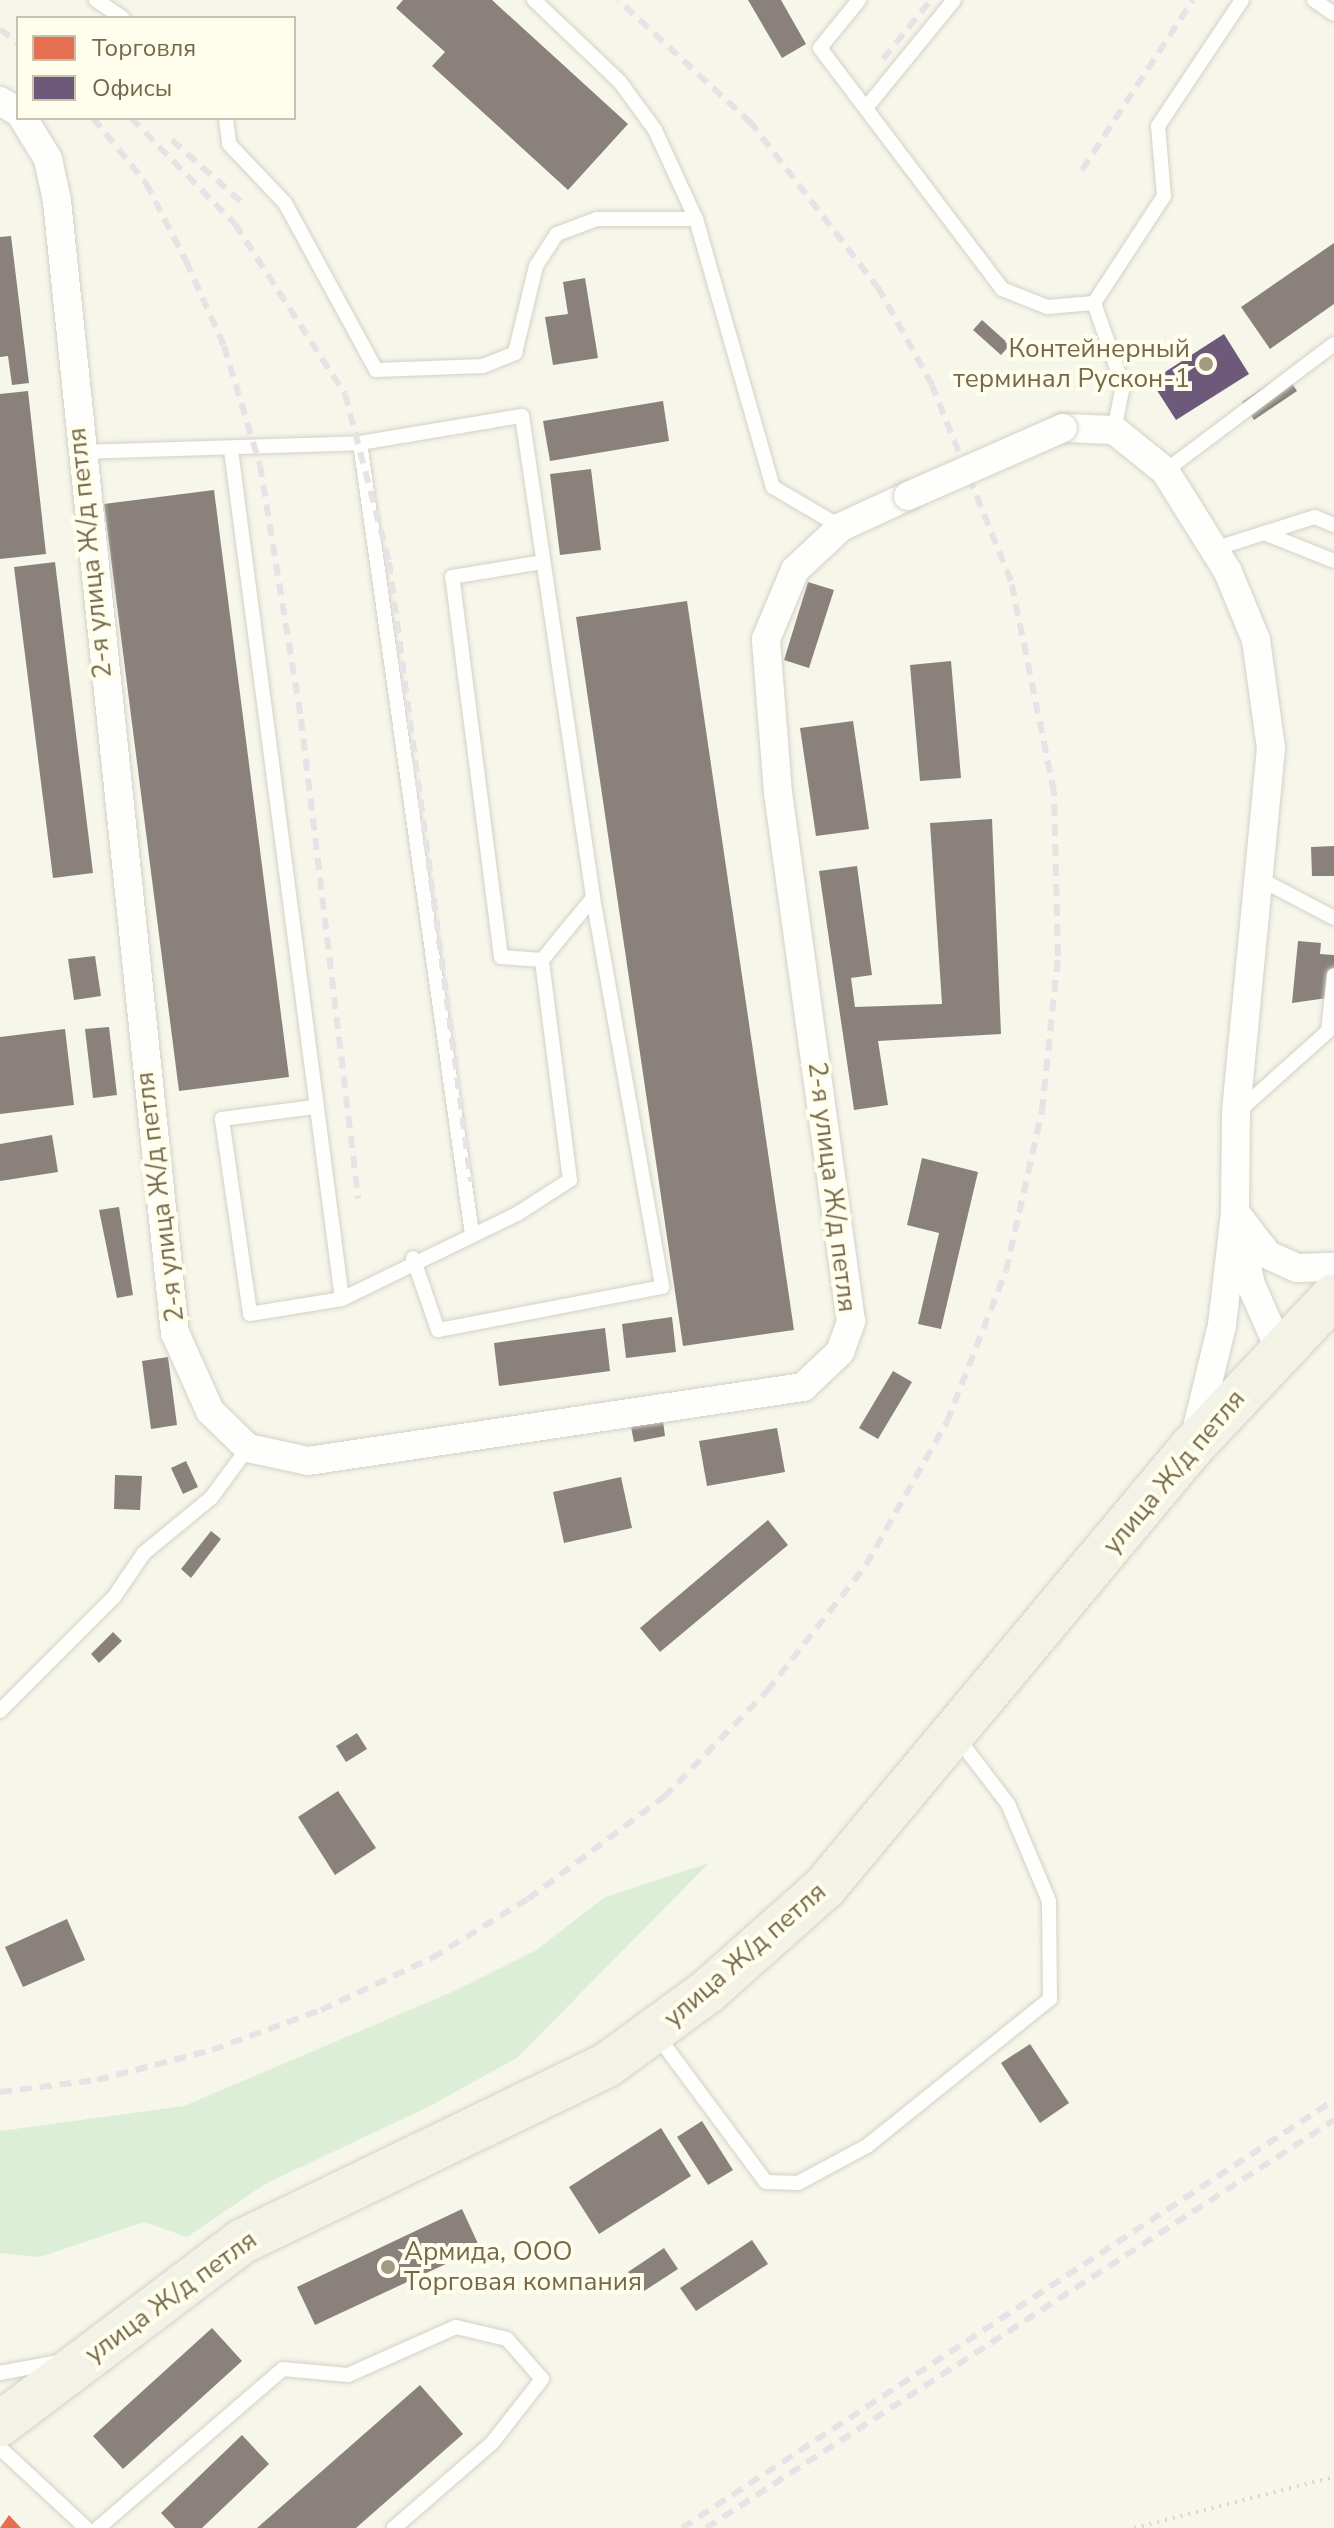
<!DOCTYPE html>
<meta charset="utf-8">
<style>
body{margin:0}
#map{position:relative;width:1334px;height:2528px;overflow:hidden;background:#f7f6eb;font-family:"Nunito Sans",sans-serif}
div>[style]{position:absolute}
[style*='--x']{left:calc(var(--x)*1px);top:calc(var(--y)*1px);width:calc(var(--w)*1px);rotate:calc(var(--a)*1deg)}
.green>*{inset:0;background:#dcefd6}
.shops>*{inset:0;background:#e76f51}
.offices>*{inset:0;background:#6d597a}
.industry>*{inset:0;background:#8a817c}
.path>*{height:4px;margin-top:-2px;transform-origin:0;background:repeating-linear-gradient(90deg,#dad6ce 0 2px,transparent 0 8px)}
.roads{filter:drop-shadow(0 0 2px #d4d1c6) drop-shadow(0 0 2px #d4d1c6)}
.service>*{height:14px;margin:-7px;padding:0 7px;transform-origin:7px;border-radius:7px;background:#fefefc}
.minor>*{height:28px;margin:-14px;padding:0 14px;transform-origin:14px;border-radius:14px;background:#fefefc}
.primary>*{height:44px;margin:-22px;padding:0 22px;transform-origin:22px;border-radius:22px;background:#f2f2e6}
.rail>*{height:6px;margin-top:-3px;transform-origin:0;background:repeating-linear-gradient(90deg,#e6e2e5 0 12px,transparent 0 20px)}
.bridges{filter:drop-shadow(0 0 2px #d4d1c6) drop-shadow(0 0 2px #d4d1c6)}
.minor-bridge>*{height:28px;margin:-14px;padding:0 14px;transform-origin:14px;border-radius:14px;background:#fefefc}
.dots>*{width:22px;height:22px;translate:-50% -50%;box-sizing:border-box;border:4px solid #fffeec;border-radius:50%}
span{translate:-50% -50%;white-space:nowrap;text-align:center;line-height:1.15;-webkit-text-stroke:8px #fffeec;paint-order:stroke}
.poi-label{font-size:26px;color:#75684b}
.right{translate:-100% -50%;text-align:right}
.left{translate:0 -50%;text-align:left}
.street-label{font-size:26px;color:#75684b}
.legend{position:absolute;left:16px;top:16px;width:280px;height:104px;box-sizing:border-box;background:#fffeec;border:2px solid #c8c2ac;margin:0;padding:10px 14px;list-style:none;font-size:24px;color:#75684b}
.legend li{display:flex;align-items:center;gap:16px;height:40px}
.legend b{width:40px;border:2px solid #c8c2ac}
</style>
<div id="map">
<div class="green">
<i style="clip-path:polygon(709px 1863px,517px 2058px,430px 2106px,265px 2184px,187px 2237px,144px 2222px,40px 2257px,0 2253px,0 2131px,184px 2106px,459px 1989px,535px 1951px,605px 1897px)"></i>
</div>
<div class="shops">
<i style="clip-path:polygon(9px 2515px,21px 2528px,0 2528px)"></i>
</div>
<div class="offices">
<i style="clip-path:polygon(1224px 334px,1249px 374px,1176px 420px,1151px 381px)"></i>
</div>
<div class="industry">
<i style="clip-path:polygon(403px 0,492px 0,628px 124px,568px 190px,432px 66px,445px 52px,396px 8px)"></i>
<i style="clip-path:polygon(748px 0,781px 0,806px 44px,782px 58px)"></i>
<i style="clip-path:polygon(11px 236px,29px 383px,12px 385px,8px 356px,0 357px,0 237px)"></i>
<i style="clip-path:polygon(1334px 243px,1334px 304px,1270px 349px,1241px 307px)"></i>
<i style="clip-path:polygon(585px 278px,598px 358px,553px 365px,545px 317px,568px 314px,563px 282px)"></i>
<i style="clip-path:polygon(982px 320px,1010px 345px,1001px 355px,973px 330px)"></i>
<i style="clip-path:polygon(1285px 373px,1297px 391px,1254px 420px,1242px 402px)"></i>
<i style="clip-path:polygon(28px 391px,46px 554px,0 559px,0 394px)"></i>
<i style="clip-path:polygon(663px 401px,669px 441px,550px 461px,543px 421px)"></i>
<i style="clip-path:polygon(591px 469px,601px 550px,560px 555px,550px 474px)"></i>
<i style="clip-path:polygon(214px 490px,289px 1077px,179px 1091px,104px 504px)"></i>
<i style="clip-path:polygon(55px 562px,93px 873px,53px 878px,14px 567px)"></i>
<i style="clip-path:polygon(808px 582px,834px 590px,809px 668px,784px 660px)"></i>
<i style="clip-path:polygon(687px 601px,794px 1330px,683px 1346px,576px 617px)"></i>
<i style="clip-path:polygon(951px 661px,961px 778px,920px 781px,910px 665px)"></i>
<i style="clip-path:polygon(853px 721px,869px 829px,816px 836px,800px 728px)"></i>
<i style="clip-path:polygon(992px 819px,1001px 1034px,878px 1041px,888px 1105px,854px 1110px,819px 871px,857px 866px,872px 975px,851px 978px,855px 1007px,942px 1004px,930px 823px)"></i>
<i style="clip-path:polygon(1334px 846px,1334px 876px,1312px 876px,1311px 847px)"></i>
<i style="clip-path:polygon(1298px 941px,1321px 943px,1320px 954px,1334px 955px,1334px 997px,1292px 1003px)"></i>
<i style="clip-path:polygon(95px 956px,101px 996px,74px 1000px,68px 959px)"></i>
<i style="clip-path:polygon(109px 1027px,117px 1095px,93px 1098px,85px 1029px)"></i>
<i style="clip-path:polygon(65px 1029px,74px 1105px,0 1114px,0 1037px)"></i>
<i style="clip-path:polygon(52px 1135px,58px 1172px,0 1181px,0 1144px)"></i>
<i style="clip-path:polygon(922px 1158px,978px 1172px,941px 1329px,918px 1324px,939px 1233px,907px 1225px)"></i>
<i style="clip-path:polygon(119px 1207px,133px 1295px,117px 1298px,99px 1210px)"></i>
<i style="clip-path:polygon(672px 1317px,676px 1352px,626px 1358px,622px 1324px)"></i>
<i style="clip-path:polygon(605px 1328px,610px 1371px,499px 1386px,494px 1343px)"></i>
<i style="clip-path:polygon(168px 1357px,177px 1425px,151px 1429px,142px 1361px)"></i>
<i style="clip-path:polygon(893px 1371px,912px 1382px,878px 1439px,859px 1428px)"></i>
<i style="clip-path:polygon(663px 1421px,665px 1436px,634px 1442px,631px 1427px)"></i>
<i style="clip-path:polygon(777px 1428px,785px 1472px,707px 1486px,699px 1441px)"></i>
<i style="clip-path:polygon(186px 1461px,198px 1487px,183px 1494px,171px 1468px)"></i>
<i style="clip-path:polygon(115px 1475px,142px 1476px,140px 1510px,114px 1509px)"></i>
<i style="clip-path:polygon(621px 1477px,632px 1528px,564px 1543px,553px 1492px)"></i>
<i style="clip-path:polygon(768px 1520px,788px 1545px,660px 1652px,640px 1628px)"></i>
<i style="clip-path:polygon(211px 1531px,221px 1539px,191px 1578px,181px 1569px)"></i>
<i style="clip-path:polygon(113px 1632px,122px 1641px,99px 1663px,91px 1654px)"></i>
<i style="clip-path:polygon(357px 1733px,367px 1749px,346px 1762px,336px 1746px)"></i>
<i style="clip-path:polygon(338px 1791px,376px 1848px,335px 1875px,298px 1817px)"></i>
<i style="clip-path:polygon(67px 1919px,85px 1960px,23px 1987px,5px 1947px)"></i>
<i style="clip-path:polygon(1030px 2044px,1069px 2103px,1040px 2123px,1001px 2063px)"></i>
<i style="clip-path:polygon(702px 2121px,733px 2170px,708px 2185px,677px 2137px)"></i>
<i style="clip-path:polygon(661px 2128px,691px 2176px,599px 2234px,569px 2187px)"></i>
<i style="clip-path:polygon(462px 2209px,480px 2248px,315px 2325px,297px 2287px)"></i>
<i style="clip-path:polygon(752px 2240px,768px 2264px,696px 2311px,680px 2288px)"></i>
<i style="clip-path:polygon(664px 2248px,678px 2269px,641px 2293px,628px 2272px)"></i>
<i style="clip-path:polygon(212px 2328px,242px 2361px,123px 2469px,93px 2436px)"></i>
<i style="clip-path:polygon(420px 2385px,463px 2434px,356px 2528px,257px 2528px)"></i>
<i style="clip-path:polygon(242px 2435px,269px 2464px,202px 2528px,175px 2528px,161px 2513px)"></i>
</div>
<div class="path">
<i style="--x:1134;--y:2528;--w:206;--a:-14.3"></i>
</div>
<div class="roads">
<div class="service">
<i style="--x:96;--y:0;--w:32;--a:34"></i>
<i style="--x:534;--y:0;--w:119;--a:43.6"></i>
<i style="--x:620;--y:82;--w:59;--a:53.9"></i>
<i style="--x:655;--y:130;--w:98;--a:65.3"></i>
<i style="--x:696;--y:219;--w:279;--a:74"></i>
<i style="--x:773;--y:487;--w:79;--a:30.5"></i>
<i style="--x:859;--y:0;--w:62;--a:129.1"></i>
<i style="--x:820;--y:48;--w:302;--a:52.9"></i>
<i style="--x:1002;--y:289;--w:48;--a:21.8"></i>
<i style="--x:1047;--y:307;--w:47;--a:-4.9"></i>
<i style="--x:1094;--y:303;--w:128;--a:-56.8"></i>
<i style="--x:1164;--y:196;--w:70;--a:-94.9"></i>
<i style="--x:1158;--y:126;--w:151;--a:-56.3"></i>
<i style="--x:1314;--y:0;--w:24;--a:35"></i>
<i style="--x:866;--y:108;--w:139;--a:-50.8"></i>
<i style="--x:226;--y:118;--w:26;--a:83"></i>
<i style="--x:229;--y:144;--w:81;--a:46.5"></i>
<i style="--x:285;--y:203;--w:190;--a:61.4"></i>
<i style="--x:376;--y:370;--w:107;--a:-2.1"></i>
<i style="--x:483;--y:366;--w:35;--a:-22"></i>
<i style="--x:515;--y:353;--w:89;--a:-76.4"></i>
<i style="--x:536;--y:266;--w:38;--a:-57"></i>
<i style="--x:557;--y:234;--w:43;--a:-20.6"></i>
<i style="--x:597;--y:219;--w:99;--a:0"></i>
<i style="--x:1094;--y:303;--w:88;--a:70.7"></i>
<i style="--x:1123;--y:386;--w:45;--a:101.6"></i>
<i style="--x:360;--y:443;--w:799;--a:81.94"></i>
<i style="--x:231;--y:450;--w:856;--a:82.55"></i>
<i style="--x:80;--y:452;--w:280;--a:-1.8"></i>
<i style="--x:360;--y:443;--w:164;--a:-9.5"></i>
<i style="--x:522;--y:416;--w:487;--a:81.6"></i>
<i style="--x:593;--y:898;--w:395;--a:79.9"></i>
<i style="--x:662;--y:1287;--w:228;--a:169.1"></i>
<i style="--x:438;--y:1330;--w:76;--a:-109.1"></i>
<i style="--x:1165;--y:471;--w:211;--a:-36.9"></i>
<i style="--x:1264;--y:533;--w:75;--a:21.8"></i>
<i style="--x:1214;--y:549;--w:106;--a:-17.6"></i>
<i style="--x:1315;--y:517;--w:21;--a:23"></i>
<i style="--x:1262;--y:880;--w:81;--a:27.8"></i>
<i style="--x:542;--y:960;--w:41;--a:-175.8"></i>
<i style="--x:501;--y:957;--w:383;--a:-97.3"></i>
<i style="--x:452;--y:577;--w:92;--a:-9.4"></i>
<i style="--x:314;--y:1107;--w:93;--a:172.6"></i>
<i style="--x:222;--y:1119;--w:197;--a:81.8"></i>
<i style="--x:250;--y:1314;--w:93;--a:-9.3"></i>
<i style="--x:342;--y:1299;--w:195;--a:-25.9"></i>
<i style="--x:517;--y:1214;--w:63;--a:-32.7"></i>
<i style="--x:570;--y:1180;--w:222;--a:-97.3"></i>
<i style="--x:542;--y:960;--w:80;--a:-50.6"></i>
<i style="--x:1240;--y:1110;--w:118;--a:-41.9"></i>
<i style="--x:1328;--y:1031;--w:56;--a:-83.9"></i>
<i style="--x:0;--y:1711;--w:161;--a:-45"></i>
<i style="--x:114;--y:1597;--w:53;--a:-55.7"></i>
<i style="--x:144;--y:1553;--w:87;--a:-39.4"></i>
<i style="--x:211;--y:1498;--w:62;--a:-53.5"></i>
<i style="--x:656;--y:2034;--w:184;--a:53.4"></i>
<i style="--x:766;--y:2182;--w:32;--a:2"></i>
<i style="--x:798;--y:2183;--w:78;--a:-28.2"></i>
<i style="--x:867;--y:2146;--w:235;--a:-38.8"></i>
<i style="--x:1050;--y:1999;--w:98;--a:-90.6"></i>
<i style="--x:1049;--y:1901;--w:105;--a:-112.9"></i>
<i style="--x:1008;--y:1804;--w:86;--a:-127.4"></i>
<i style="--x:0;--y:2373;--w:60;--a:-10.6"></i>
<i style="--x:0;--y:2448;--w:117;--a:42.9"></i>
<i style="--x:98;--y:2528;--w:244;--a:-40.7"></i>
<i style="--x:283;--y:2369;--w:65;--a:5.3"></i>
<i style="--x:348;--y:2375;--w:118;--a:-24"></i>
<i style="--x:456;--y:2327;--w:52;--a:13.2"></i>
<i style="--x:507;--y:2339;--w:53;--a:48.8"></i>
<i style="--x:542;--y:2379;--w:81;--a:128"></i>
<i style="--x:492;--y:2443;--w:130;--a:139.1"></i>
</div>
<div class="minor">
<i style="--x:0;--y:101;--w:21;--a:31"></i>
<i style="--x:23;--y:118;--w:48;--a:58.6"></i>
<i style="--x:48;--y:159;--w:43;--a:77.9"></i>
<i style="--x:57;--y:201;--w:1138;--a:84.05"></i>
<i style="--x:175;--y:1333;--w:85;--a:65.8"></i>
<i style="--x:210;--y:1411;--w:53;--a:44.2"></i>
<i style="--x:248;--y:1448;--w:61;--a:12.2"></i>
<i style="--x:308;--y:1461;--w:501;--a:-8.5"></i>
<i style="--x:803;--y:1387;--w:51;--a:-43.4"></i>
<i style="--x:840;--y:1352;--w:33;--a:-70"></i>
<i style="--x:851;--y:1321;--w:533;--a:-97.87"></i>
<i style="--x:778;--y:793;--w:154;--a:-94.5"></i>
<i style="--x:766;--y:639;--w:75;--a:-67.2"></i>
<i style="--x:795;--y:570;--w:63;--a:-43.1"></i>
<i style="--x:841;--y:527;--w:74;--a:-24.8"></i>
<i style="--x:1063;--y:428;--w:51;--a:2.2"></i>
<i style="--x:1114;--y:430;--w:65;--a:38.8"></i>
<i style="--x:1165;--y:471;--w:119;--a:58"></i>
<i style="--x:1228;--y:572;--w:74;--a:67.6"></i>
<i style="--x:1256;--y:640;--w:109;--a:82.1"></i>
<i style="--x:1271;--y:748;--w:367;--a:95.5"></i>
<i style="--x:1236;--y:1113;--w:99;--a:90.6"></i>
<i style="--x:1235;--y:1212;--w:75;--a:77.6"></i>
<i style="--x:1251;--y:1285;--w:69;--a:66"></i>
<i style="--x:1194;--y:1440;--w:118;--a:-76.3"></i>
<i style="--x:1222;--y:1325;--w:114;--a:-83.4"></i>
<i style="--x:1235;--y:1212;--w:54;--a:52.5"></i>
<i style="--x:1268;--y:1255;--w:32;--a:24"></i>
<i style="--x:1297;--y:1268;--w:37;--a:-2"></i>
</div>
<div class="primary">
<i style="--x:0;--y:2424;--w:304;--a:-37"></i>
<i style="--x:243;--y:2241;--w:404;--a:-25.8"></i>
<i style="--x:607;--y:2065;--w:125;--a:-36.2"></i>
<i style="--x:708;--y:1991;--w:157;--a:-41.6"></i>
<i style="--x:825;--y:1887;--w:573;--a:-50.17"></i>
<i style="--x:1192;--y:1447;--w:207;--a:-46.8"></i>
</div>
</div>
<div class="rail">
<i style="--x:0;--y:29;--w:23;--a:38"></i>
<i style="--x:883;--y:59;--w:76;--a:-50.9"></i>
<i style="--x:93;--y:118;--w:84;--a:50.8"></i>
<i style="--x:146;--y:183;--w:88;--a:62.9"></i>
<i style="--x:186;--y:261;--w:93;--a:65.9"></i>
<i style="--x:224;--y:346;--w:124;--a:73.2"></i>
<i style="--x:260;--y:465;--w:257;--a:80.8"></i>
<i style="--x:301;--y:719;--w:483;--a:83.2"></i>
<i style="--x:131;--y:118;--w:148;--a:45.5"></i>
<i style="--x:235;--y:224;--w:202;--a:57.1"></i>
<i style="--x:345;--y:394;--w:174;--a:75.3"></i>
<i style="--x:389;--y:562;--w:625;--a:82.47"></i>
<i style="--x:172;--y:140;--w:98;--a:41.7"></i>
<i style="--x:1082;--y:170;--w:203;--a:-56.9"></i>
<i style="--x:0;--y:2092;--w:98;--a:-7.1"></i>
<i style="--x:97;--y:2080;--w:119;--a:-14.6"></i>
<i style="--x:212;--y:2050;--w:116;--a:-20.2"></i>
<i style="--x:321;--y:2010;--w:123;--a:-25.1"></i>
<i style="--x:432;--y:1958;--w:113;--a:-31.6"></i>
<i style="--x:528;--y:1899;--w:170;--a:-36.9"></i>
<i style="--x:664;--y:1797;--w:148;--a:-45.8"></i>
<i style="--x:767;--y:1691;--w:160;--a:-51.8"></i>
<i style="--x:866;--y:1565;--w:164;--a:-60.5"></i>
<i style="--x:947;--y:1422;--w:162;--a:-68.7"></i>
<i style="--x:1006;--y:1271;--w:164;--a:-77.3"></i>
<i style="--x:1042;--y:1111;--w:156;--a:-84.1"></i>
<i style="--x:1058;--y:956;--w:164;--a:-91.4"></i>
<i style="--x:1054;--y:792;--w:215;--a:-101.5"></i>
<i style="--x:1011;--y:581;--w:211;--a:-112"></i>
<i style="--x:932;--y:385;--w:110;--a:-118.9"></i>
<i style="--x:879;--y:289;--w:210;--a:-127.6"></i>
<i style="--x:751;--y:123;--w:181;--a:-137.2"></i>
<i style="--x:682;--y:2528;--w:780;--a:-33.28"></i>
<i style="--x:706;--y:2528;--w:749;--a:-33.01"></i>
</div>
<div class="bridges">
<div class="minor-bridge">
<i style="--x:908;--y:496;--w:169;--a:-23.7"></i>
</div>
</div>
<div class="dots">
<i style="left:1206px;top:364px;background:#a29a83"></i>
<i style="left:388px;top:2267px;background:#a29a83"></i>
</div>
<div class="poi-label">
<span class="right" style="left:1190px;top:364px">Контейнерный<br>терминал Рускон-1</span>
<span class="left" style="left:404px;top:2267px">Армида, ООО<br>Торговая компания</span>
</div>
<div class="street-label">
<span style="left:90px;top:553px;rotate:-96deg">2-я улица Ж/д петля</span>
<span style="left:832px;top:1187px;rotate:83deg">2-я улица Ж/д петля</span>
<span style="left:160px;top:1197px;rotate:-97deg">2-я улица Ж/д петля</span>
<span style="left:1174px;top:1472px;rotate:-50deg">улица Ж/д петля</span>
<span style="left:745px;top:1955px;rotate:-41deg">улица Ж/д петля</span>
<span style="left:171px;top:2297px;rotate:-36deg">улица Ж/д петля</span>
</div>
<ul class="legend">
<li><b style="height:22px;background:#e76f51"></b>Торговля</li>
<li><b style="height:22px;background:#6d597a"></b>Офисы</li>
</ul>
</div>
